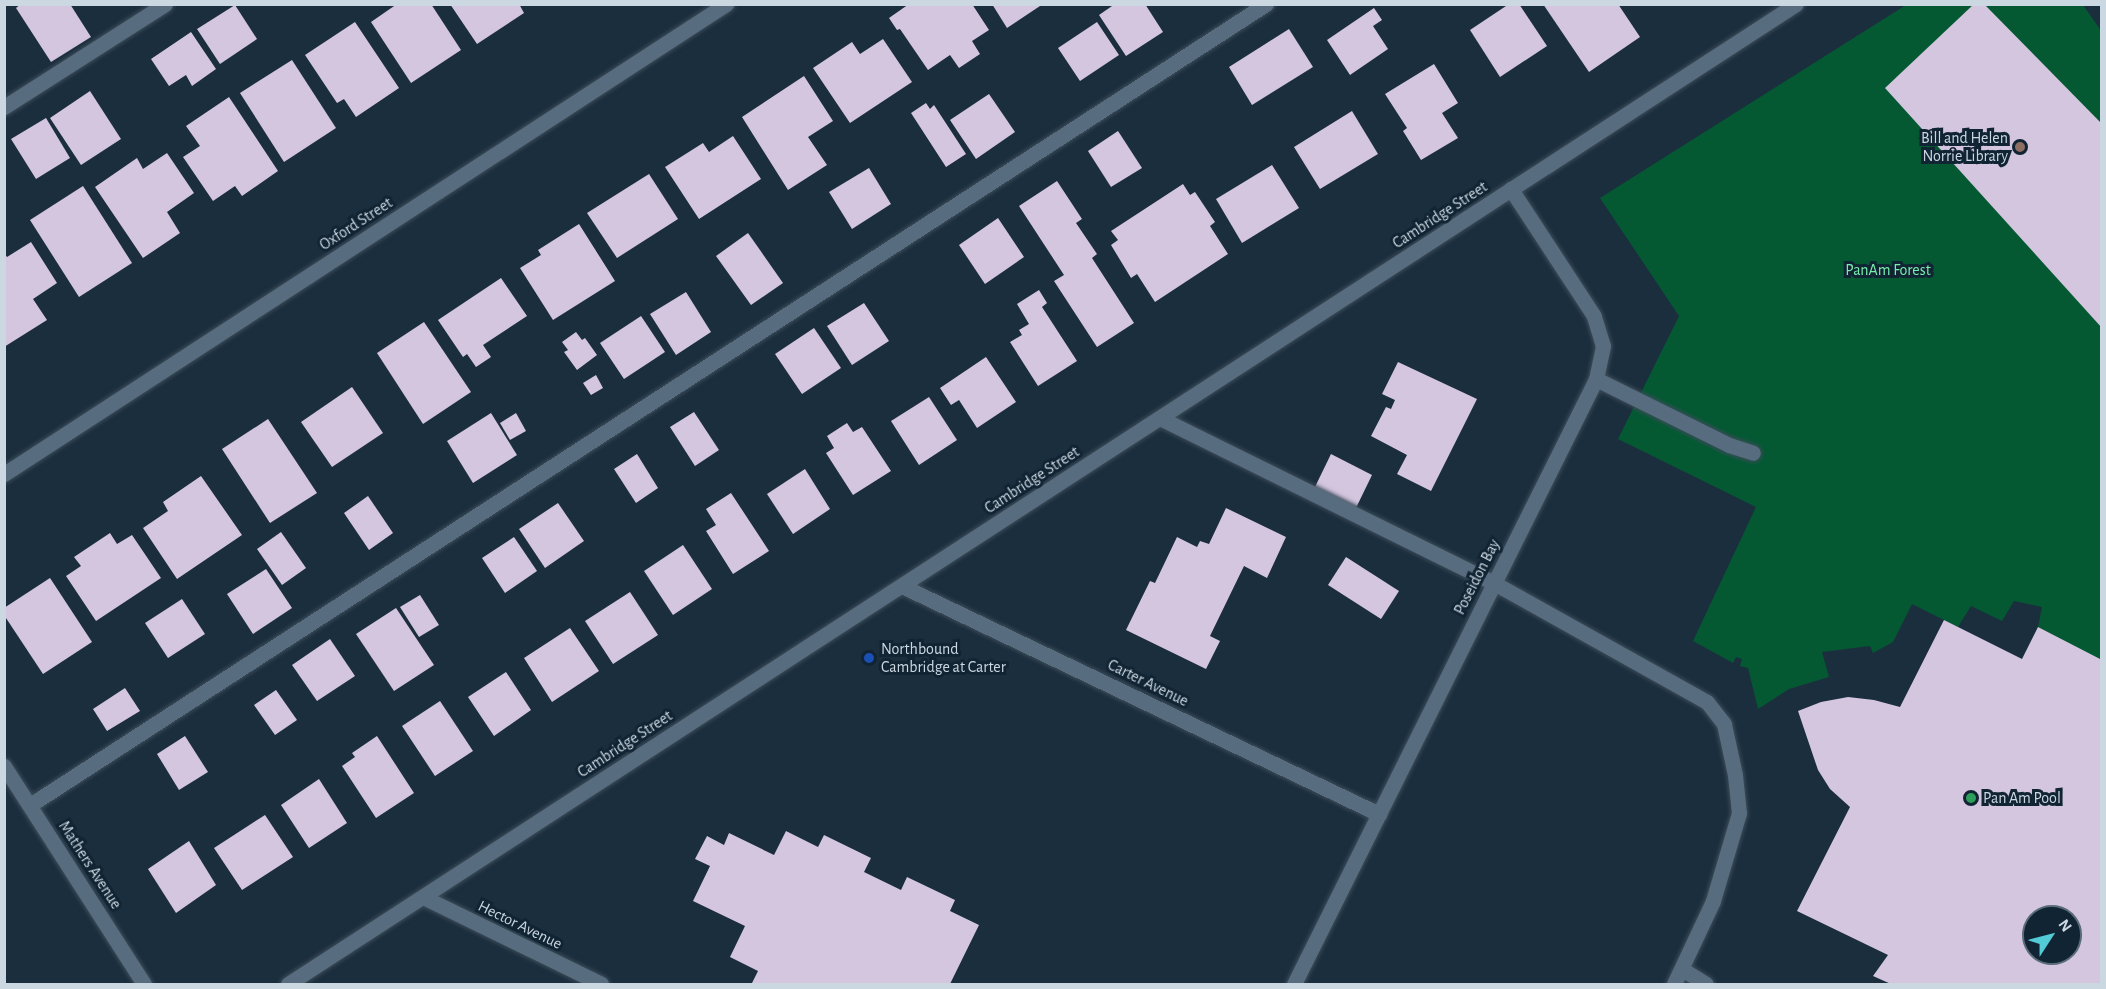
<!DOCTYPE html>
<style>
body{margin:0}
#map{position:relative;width:2106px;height:989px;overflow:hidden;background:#1b2e3e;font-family:"Alegreya Sans",sans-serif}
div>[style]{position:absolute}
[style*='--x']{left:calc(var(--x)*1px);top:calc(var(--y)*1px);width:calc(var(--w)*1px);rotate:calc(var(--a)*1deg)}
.green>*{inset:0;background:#045933}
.building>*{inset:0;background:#d5c6e0}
.roads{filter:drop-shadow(0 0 2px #3c4c59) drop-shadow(0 0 2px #3c4c59)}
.minor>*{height:15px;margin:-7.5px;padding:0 7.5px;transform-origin:7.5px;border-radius:7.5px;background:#576c7e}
.dots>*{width:16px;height:16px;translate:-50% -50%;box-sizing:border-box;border:3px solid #112433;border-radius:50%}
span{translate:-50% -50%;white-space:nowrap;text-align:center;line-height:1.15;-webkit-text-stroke:6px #112433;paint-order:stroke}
.poi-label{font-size:16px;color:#cbd7e1}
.right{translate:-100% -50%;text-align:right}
.left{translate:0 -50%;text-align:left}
.street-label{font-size:16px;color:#cbd7e1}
.park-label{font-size:16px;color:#7aeeac}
.frame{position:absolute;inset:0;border:6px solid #cbd7e1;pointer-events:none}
.north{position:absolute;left:2022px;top:905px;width:60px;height:60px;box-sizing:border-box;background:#112433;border:2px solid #5b6c79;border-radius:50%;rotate:54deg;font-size:16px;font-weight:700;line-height:24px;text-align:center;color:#cbd7e1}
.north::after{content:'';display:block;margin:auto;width:21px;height:27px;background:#52cbd7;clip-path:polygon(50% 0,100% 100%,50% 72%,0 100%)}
</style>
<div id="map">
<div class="green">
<i style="clip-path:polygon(1906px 5px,2083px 5px,2102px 32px,2101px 660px,2038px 627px,2042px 607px,2014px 601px,2002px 621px,1971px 606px,1958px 627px,1912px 604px,1893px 642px,1873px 653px,1870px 646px,1822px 652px,1829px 677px,1789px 689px,1758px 709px,1748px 668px,1740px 666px,1742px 659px,1736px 657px,1733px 663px,1693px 641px,1756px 507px,1618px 439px,1679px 316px,1600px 198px)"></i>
</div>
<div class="building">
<i style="clip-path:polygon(21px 4px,70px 4px,91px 37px,51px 62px,16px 8px)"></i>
<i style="clip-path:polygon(397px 4px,431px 4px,461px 50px,411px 83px,371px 22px)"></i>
<i style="clip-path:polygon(450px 4px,519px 4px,524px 13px,477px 44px)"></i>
<i style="clip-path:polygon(909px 4px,972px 4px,989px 30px,972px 41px,980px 54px,959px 68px,950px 55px,928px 70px,900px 29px,897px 30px,889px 18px)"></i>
<i style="clip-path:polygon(992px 4px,1043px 4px,1007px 28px)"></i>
<i style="clip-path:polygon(1115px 4px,1145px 4px,1163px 32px,1126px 56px,1099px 15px)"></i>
<i style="clip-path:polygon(1509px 4px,1519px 4px,1547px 46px,1500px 77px,1470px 30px)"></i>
<i style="clip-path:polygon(1543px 4px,1618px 4px,1640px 37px,1589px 72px)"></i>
<i style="clip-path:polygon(1974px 4px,1984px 4px,2102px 124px,2102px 328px,1885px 88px)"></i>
<i style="clip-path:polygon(235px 5px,257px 39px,220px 64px,197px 29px)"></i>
<i style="clip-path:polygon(1374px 8px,1382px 20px,1373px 26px,1388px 49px,1350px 75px,1327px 40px)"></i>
<i style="clip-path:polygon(355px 22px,399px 88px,356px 117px,344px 99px,337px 103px,305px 55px)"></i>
<i style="clip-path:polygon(1097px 22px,1119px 55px,1080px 81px,1058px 48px)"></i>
<i style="clip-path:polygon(1289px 29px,1313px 67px,1252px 105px,1229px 67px)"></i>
<i style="clip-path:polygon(191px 32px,216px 69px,192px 86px,186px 75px,169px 86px,151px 59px)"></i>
<i style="clip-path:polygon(883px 39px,912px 82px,850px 123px,813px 68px,852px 42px,860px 54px)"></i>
<i style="clip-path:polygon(292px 60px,336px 128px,284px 162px,240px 93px)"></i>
<i style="clip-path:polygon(1434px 64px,1458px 103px,1442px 113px,1458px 138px,1421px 160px,1403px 131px,1407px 128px,1385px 94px)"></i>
<i style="clip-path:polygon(804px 76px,833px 121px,808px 137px,827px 165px,788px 190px,742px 117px)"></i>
<i style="clip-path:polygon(90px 91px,121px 139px,81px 165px,50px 118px)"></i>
<i style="clip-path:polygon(989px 94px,1015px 132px,976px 159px,950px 120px)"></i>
<i style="clip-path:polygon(229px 97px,278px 171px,242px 196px,235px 186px,213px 201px,183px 157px,200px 146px,186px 126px)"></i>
<i style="clip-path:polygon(926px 103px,930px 109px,934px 105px,966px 154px,946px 167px,911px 113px)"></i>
<i style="clip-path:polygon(1352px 111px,1378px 154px,1320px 189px,1294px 147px)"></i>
<i style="clip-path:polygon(46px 118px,70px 158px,36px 179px,11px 139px)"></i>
<i style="clip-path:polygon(1118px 131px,1142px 168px,1111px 187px,1088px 151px)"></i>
<i style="clip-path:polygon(733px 136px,761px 179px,699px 219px,665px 167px,703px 143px,709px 152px)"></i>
<i style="clip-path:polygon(167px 153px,194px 193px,167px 212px,180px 233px,143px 258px,95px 187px,137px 158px,143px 169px)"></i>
<i style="clip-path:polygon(1272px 165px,1299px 208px,1242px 243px,1216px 199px)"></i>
<i style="clip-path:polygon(869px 168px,891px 204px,852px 229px,829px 192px)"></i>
<i style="clip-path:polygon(649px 174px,678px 219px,617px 258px,587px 213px)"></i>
<i style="clip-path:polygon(1057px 181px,1082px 219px,1076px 223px,1097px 254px,1092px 258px,1134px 323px,1097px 347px,1054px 281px,1064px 275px,1019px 206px)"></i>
<i style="clip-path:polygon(1183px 184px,1190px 195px,1195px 192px,1215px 222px,1210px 226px,1228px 254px,1155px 302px,1137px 274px,1131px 278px,1111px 245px,1118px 240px,1111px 231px)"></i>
<i style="clip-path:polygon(83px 186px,132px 263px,79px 297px,30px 220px)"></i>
<i style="clip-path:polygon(998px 218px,1024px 257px,985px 284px,959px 245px)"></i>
<i style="clip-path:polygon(579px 224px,615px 281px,553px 320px,520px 268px,541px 255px,538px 250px)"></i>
<i style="clip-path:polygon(748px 233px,783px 283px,751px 305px,716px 256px)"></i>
<i style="clip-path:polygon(31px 242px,57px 283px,33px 299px,47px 320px,4px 347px,4px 253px,7px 257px)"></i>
<i style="clip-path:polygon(501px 278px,527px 316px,483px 345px,491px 357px,476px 367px,467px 354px,463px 357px,438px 320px)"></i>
<i style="clip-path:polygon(1039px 290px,1047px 303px,1042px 307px,1077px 361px,1038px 386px,1010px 342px,1022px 335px,1019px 330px,1029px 324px,1017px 304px)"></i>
<i style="clip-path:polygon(686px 292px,711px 332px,676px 355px,650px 314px)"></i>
<i style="clip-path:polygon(864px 303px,889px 341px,852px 365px,827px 326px)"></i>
<i style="clip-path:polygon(641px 316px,665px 352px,624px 379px,600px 343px)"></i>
<i style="clip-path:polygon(424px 322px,471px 392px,423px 424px,377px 353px)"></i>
<i style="clip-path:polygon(814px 328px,841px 368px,802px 394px,775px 354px)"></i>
<i style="clip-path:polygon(576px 332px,582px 340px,585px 338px,597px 355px,577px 370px,564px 352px,568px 350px,562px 342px)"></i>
<i style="clip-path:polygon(986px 357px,1016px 402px,977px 428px,959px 400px,951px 405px,940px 388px)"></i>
<i style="clip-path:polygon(1398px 362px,1477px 399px,1431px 491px,1397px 474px,1407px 455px,1371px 436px,1386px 407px,1391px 409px,1395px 400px,1382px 394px)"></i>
<i style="clip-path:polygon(596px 375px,603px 388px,591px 395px,583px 383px)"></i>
<i style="clip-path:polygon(352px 387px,383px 433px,332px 467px,301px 422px)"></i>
<i style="clip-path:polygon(929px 397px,957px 440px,919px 465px,891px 421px)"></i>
<i style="clip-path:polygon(694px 412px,719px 450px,695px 466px,670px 427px)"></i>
<i style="clip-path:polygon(491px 413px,517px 455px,473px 483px,447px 441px)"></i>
<i style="clip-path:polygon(516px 413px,526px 431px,510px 440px,500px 423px)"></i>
<i style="clip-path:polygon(268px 419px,317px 493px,270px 523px,222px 449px)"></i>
<i style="clip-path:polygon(847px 423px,853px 432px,862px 427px,891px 471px,853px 495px,826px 453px,834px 448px,827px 436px)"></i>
<i style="clip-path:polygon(637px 454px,658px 488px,636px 503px,614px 469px)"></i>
<i style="clip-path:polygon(1331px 454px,1372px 475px,1355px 510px,1314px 489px)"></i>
<i style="clip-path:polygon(805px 469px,830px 509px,793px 534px,767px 494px)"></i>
<i style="clip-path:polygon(201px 476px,242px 535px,177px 579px,143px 528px,168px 511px,163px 502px)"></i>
<i style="clip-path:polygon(731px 493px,769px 551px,733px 574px,706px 531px,716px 525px,706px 509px)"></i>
<i style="clip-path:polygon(368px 496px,393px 533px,369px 550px,344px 513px)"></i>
<i style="clip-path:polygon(558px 503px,584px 541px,545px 568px,519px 529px)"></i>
<i style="clip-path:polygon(1226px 508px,1286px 537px,1267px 578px,1244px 566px,1210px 636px,1220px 641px,1206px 669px,1126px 630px,1150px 581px,1155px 583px,1177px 537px,1197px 547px,1200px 541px,1209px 544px)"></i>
<i style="clip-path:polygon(281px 532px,306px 568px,282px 585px,257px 549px)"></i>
<i style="clip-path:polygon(110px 533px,117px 544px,132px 535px,161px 578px,96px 621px,66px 576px,81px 566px,74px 557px)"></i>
<i style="clip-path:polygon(514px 537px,537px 571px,505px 593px,482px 558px)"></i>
<i style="clip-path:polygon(683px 545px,712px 589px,673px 615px,644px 571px)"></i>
<i style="clip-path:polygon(1346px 557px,1399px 591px,1381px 619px,1328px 585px)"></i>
<i style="clip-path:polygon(266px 569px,292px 608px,253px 634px,227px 594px)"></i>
<i style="clip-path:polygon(50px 578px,92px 642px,43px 674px,4px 615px,4px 608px)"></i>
<i style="clip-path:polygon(630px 592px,658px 635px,613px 664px,585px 621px)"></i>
<i style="clip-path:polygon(420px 595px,439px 625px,419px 637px,400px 607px)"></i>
<i style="clip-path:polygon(182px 599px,205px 634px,168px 658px,145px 623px)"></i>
<i style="clip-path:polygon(396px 608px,434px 665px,394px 691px,356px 634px)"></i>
<i style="clip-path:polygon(evenodd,1944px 620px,2022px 659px,2038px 627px,2102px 660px,2102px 984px,1891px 984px,1873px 976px,1888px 955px,1797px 911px,1850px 807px,1830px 789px,1818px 770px,1798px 711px,1821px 702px,1848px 697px,1874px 700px,1900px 707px,1944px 620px,2034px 917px,2070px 917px,2070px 953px,2034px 953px,2034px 917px)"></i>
<i style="clip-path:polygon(570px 628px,599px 671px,552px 702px,524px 658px)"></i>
<i style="clip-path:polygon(330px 639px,355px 676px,317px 701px,292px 665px)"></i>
<i style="clip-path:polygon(506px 672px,531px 710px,494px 736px,468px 697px)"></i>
<i style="clip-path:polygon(125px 688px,140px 711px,107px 731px,93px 709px)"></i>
<i style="clip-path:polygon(276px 690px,297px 720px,275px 735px,254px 705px)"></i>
<i style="clip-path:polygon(440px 701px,473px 751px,435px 776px,402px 726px)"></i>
<i style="clip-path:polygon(185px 736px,208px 772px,179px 790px,157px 754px)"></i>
<i style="clip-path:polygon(377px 736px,414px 793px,376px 818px,342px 766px,355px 757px,352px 753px)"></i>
<i style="clip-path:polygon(319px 779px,347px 823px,309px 848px,281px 805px)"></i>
<i style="clip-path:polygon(265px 815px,293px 857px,242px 890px,214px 848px)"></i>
<i style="clip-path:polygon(786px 831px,818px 847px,824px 835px,871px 858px,864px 872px,901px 890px,907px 877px,955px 900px,950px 911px,979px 925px,950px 984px,752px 983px,758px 971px,730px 957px,745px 926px,693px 901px,710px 866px,695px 859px,707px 836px,724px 845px,729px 833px,774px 855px)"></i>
<i style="clip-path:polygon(189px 841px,216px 885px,176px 913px,148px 869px)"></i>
</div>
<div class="roads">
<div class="minor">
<i style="--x:4;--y:107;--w:191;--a:-32.6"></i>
<i style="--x:1596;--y:379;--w:148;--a:26.4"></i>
<i style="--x:1729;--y:445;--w:25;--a:18"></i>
<i style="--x:1160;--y:418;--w:373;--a:26.3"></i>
<i style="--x:1494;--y:583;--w:244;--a:29.2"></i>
<i style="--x:1707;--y:702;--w:28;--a:52"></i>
<i style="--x:1724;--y:724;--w:52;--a:77.8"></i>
<i style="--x:1735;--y:775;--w:38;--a:84"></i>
<i style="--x:1739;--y:813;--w:92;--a:106.5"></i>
<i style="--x:1713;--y:901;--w:92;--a:115.2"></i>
<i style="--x:4;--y:474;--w:862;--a:-33.06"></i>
<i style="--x:902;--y:586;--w:529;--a:25.55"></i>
<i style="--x:4;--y:766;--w:259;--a:57.3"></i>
<i style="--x:30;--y:805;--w:1473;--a:-32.95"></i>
<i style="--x:423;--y:897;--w:198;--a:26"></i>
<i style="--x:1682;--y:969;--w:28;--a:32"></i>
<i style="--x:288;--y:984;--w:1798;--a:-33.02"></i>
<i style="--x:1294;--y:984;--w:676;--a:-63.47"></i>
<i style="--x:1596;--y:379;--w:34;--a:-78"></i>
<i style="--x:1603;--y:346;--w:31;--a:-107"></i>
<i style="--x:1594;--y:316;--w:152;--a:-123.2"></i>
</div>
</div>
<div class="dots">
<i style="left:2020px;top:147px;background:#8d6e63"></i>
<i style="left:869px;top:658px;background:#1a4fb4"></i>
<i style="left:1971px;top:798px;background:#2e9e5b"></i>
</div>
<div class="poi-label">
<span class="right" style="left:2008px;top:147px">Bill and Helen<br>Norrie Library</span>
<span class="left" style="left:881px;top:658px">Northbound<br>Cambridge at Carter</span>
<span class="left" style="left:1983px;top:798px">Pan Am Pool</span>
</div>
<div class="street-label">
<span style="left:1440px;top:215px;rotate:-33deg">Cambridge Street</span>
<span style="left:356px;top:224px;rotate:-33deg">Oxford Street</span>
<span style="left:1032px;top:480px;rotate:-33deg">Cambridge Street</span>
<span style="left:1477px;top:577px;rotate:-63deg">Poseidon Bay</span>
<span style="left:1148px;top:683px;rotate:26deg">Carter Avenue</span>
<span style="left:625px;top:744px;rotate:-33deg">Cambridge Street</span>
<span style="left:90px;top:865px;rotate:57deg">Mathers Avenue</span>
<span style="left:520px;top:925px;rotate:26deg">Hector Avenue</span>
</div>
<div class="park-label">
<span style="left:1888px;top:270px">PanAm Forest</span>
</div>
<div class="frame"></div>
<div class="north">N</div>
</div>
